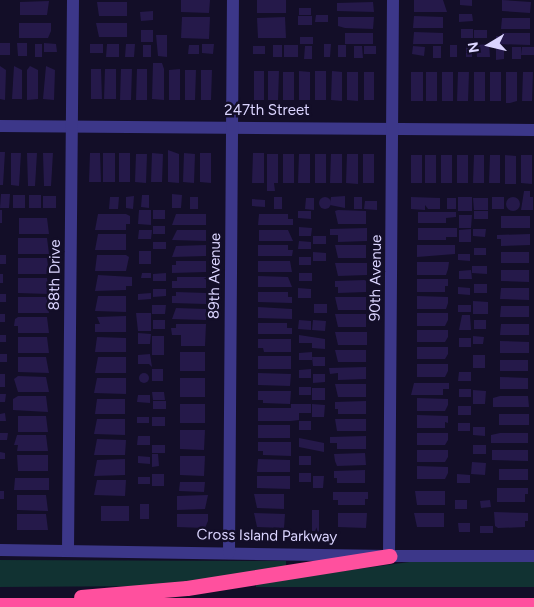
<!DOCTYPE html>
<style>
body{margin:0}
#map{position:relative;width:534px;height:607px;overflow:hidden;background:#130e28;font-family:Figtree,sans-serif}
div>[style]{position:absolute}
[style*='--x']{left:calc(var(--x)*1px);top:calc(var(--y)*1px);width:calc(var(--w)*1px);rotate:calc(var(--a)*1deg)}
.green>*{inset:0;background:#113232}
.building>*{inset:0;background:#25194a}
.round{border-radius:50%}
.minor>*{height:12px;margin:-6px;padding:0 6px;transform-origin:6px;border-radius:6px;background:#3c3789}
.tertiary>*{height:12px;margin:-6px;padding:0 6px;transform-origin:6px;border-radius:6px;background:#3c3789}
.motorway>*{height:15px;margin:-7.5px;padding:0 7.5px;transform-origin:7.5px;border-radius:7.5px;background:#ff509e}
span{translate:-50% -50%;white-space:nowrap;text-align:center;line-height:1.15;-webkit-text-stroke:5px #130e28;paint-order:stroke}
.street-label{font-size:15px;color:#dbd5ff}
.north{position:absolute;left:464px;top:20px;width:50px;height:50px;-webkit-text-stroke:4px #130e28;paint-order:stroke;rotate:261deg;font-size:14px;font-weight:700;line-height:20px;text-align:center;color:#dbd5ff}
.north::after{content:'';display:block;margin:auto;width:18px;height:22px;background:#dbd5ff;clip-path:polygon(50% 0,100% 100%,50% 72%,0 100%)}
</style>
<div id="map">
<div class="green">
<i style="clip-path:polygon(0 560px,286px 561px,286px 567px,157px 586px,0 587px)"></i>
<i style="clip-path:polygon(534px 561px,534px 587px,256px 587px,256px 583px,409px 562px)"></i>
</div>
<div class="building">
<i style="clip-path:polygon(181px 0,210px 0,209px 13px,181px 12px)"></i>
<i style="clip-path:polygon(257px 0,286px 0,286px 13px,257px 13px)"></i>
<i style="clip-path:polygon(414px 0,443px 0,447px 12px,414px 12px)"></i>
<i style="clip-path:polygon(460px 0,472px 0,472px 6px,460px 5px)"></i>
<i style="clip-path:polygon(502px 0,531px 2px,530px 13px,502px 11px)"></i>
<i style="clip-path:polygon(49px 1px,47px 15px,20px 15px,20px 2px)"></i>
<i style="clip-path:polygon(97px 2px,127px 2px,127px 16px,99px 16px)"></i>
<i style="clip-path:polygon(373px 2px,374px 12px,337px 11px,337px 3px)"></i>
<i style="clip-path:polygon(299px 8px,311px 8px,311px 15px,299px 15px)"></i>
<i style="clip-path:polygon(153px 11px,153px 20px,141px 21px,140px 12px)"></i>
<i style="clip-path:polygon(459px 14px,472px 14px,473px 21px,459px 22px)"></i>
<i style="clip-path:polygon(316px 15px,328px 15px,328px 22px,315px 22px)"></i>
<i style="clip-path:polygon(298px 16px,312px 16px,312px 25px,298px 25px)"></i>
<i style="clip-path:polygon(414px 16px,443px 17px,443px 28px,413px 28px)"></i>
<i style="clip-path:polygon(182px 17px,210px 17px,209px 39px,181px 38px)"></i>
<i style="clip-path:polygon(285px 17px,286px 38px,258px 38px,257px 18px)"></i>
<i style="clip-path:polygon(338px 17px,374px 17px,373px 29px,345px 28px,338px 26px)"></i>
<i style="clip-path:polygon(502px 18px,530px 18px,530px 29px,501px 29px)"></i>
<i style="clip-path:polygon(19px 23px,51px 23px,51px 31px,48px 38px,19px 38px)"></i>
<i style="clip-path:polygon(96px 23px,127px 23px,127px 37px,99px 37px)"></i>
<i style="clip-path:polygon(461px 29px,473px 29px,473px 38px,461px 38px)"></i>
<i style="clip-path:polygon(141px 30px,153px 30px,153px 42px,141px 42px)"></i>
<i style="clip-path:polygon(474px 30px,487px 30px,487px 38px,474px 38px)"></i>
<i style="clip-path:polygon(414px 32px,443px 33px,443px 44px,413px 44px)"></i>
<i style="clip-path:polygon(345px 33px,373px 33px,373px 44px,345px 44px)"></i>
<i style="clip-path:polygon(502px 33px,530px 33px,530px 45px,496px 44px,496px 36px,502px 36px)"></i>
<i style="clip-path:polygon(156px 35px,167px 35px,167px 57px,158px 56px)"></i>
<i style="clip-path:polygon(300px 37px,313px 37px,313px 44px,300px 44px)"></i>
<i style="clip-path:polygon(0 43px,10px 43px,10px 55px,0 55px)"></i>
<i style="clip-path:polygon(17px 43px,27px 43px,27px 56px,18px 56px)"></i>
<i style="clip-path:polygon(44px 43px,56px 44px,57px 52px,44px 52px)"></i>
<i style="clip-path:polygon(35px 44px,42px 44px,42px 57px,35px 57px)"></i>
<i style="clip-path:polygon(90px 44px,103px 44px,103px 53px,90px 53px)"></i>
<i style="clip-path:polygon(107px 44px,119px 44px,119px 57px,106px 57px)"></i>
<i style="clip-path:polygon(126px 44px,135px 44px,134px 57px,125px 57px)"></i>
<i style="clip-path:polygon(202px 44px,214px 44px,213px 54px,202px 53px)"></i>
<i style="clip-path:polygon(324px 44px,331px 44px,330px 57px,324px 57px)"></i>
<i style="clip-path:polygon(489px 44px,490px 57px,477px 57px,476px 45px)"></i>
<i style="clip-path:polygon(143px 45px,151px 45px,151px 57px,143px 57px)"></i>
<i style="clip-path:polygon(189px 45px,199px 45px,199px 54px,188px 54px)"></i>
<i style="clip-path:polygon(273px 45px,282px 45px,282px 57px,273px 57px)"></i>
<i style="clip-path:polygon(284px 45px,298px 45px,298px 57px,284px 57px)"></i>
<i style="clip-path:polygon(338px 45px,346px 45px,346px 57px,338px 57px)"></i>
<i style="clip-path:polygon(450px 45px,457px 45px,457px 57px,450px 57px)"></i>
<i style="clip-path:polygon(466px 45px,472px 45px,472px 57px,466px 57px)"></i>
<i style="clip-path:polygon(253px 46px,265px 46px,265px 54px,253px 54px)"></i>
<i style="clip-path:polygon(305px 46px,312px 46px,312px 59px,304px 59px)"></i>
<i style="clip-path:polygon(354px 46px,362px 46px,363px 58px,354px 58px)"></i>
<i style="clip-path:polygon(364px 46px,376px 46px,376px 54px,364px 54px)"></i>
<i style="clip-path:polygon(413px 46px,425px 47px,424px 56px,412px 54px)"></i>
<i style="clip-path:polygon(433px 46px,441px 46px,441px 58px,433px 58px)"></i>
<i style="clip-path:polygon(496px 47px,504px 47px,504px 59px,496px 60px)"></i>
<i style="clip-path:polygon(512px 47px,521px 47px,521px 59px,512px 59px)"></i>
<i style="clip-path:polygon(522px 47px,534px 47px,534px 55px,521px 55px)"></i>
<i style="clip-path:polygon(153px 63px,162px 63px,164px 69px,164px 100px,152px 99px)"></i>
<i style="clip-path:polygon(0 66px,6px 70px,5px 100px,0 99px)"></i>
<i style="clip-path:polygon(14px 66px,22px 70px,22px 99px,12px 99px)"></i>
<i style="clip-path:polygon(30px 66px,38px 70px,38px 99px,27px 100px,27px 70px)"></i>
<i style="clip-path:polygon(46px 66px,55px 70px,54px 100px,43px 99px)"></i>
<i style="clip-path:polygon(91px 69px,101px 69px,102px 99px,91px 99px)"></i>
<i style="clip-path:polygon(105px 69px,116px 69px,116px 99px,104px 99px)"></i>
<i style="clip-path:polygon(121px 69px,132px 69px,131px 100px,120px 100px)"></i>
<i style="clip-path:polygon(137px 69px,147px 69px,147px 100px,136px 100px)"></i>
<i style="clip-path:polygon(180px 69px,180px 100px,169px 100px,169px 70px)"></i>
<i style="clip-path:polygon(185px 70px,196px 70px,195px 100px,185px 100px)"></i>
<i style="clip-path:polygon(201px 70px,212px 70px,211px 100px,201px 100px)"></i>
<i style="clip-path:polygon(254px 71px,264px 71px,264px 100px,254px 100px)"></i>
<i style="clip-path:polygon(268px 71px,279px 71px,278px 100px,268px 100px)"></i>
<i style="clip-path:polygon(299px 71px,310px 72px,310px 100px,299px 100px)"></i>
<i style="clip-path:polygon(315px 71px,326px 71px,326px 100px,315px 100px)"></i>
<i style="clip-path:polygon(332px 71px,342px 72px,342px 101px,331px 100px)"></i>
<i style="clip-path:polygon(283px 72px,294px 72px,294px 100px,283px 100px)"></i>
<i style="clip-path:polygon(347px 72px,358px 72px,358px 101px,347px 100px)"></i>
<i style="clip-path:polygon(364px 72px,374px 72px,374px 100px,364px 100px)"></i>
<i style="clip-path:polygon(411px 72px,423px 72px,423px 101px,411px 101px)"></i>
<i style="clip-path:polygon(426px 72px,437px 72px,437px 101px,426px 101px)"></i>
<i style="clip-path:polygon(442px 72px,453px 72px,453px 101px,442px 101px)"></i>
<i style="clip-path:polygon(458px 72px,469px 72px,468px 101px,457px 101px)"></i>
<i style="clip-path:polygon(474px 72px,485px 72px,485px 101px,474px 101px)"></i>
<i style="clip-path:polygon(490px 72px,501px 72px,501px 101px,490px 101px)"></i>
<i style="clip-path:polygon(506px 72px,517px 72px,517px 101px,510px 103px,506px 103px)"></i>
<i style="clip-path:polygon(523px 72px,533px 72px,532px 101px,522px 101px)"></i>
<i style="clip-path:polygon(168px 150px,179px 154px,179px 183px,168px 182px)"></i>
<i style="clip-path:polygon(0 152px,5px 152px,3px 185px,0 185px)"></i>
<i style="clip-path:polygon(11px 153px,21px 153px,19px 186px,11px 185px)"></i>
<i style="clip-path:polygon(27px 153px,37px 153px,35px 186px,28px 186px)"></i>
<i style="clip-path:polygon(43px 153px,53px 153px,51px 186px,44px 186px)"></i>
<i style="clip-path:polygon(90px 153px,100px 153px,101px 182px,89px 182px)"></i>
<i style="clip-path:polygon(103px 153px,115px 153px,115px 182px,103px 182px)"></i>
<i style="clip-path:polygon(119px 153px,130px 153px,130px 182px,119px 182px)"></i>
<i style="clip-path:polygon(152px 153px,163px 154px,162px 182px,151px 182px)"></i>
<i style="clip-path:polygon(184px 153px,195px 154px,194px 183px,183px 182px)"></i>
<i style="clip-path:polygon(200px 153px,211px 153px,211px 183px,200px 182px)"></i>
<i style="clip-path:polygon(253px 153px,264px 153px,264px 183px,252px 183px)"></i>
<i style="clip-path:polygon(136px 154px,147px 154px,146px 183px,135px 182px)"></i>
<i style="clip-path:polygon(267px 154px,278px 154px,278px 183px,274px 183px,275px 191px,267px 191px)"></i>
<i style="clip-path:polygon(283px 154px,294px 154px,294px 183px,283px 183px)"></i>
<i style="clip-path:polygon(299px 154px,310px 154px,310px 183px,298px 183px)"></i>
<i style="clip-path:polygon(315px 154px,326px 154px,326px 183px,315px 183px)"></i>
<i style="clip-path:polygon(331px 154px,342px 154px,342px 183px,330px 183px)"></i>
<i style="clip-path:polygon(347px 154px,358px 154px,358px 184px,346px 183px)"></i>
<i style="clip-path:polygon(363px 154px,374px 154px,374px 183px,363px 183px)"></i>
<i style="clip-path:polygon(411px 155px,422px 155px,422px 183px,411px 183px)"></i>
<i style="clip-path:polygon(425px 155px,436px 155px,436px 183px,425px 183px)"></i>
<i style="clip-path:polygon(441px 155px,452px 155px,452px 183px,441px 183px)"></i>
<i style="clip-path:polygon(457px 155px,468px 155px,468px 183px,457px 183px)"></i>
<i style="clip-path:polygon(474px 155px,484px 155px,484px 183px,473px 183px)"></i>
<i style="clip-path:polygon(490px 155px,500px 155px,500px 183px,489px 183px)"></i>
<i style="clip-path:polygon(505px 155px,516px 156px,516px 184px,505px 184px)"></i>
<i style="clip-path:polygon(521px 155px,532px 155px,532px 184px,521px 183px)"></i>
<i style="clip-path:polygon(524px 191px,530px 191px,530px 197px,533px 197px,533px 210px,521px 210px)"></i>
<i style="clip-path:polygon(1px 194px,10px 194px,9px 208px,0 208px)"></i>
<i style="clip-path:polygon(172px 194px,182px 195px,181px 208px,172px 208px)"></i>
<i style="clip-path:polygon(13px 195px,25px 195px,25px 208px,13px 208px)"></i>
<i style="clip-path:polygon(29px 195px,41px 195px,41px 208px,29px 208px)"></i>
<i style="clip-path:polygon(142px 195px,149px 195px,149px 208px,141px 207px)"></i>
<i style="clip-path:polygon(43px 196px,56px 196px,56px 208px,43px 208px)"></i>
<i style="clip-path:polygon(134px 196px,133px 209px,126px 208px,126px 197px)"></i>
<i style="clip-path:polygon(345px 196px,345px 208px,330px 205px,331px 197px)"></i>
<i class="round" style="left:319px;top:197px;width:12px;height:12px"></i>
<i style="clip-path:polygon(110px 197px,119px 197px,118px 209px,109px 209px)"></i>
<i style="clip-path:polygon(190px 197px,198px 197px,198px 209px,190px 209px)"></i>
<i style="clip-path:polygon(274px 197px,282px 197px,282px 209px,274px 209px)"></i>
<i style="clip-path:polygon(354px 197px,362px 197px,362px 209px,354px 209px)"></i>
<i style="clip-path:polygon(411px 197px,440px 198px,440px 209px,428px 209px,425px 205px,425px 210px,411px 209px)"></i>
<i style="clip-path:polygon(458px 197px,472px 197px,472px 211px,458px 211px)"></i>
<i style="clip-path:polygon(492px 197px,504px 197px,504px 209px,492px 209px)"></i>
<i class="round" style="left:506px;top:197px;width:14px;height:14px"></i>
<i style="clip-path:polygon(306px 198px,314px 198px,314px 210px,305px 209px)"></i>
<i style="clip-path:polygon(447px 198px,456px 198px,456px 209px,447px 209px)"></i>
<i style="clip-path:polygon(473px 198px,488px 198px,488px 210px,474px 210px)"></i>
<i style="clip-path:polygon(252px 199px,265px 200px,265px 207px,252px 206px)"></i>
<i style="clip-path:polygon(365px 201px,377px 201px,377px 210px,364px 209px)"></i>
<i style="clip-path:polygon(0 210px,2px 210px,2px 223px,0 223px)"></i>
<i style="clip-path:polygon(139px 210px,151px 210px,151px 225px,138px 224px)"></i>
<i style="clip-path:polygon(153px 210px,165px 210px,165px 219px,153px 219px)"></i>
<i style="clip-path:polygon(338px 210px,366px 211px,366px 224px,338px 224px,335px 211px)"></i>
<i style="clip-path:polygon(298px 211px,311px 211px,311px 219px,298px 218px)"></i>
<i style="clip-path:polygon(474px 211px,488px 211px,488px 219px,474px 219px)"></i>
<i style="clip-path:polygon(418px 212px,456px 212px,456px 217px,446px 218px,446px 223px,418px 223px)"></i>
<i style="clip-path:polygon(98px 214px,126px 214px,130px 216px,130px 224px,126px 224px,126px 230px,95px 230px)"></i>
<i style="clip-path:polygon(176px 214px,206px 214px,206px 225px,172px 225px)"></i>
<i style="clip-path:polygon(259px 214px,288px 214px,288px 219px,293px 219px,293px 225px,258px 225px)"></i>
<i style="clip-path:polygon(459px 215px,472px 215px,471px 228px,459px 228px)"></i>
<i style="clip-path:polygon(501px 216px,530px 216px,530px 228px,501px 228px)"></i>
<i style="clip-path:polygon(19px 218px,47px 218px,49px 234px,19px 234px)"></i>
<i style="clip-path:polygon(153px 226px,165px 226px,165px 234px,153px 234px)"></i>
<i style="clip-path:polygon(299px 227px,312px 228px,311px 236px,299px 236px)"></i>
<i style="clip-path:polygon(367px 228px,367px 241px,338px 242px,338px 235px,330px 235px,330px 229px)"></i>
<i style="clip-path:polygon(418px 228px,457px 228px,457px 237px,446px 237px,446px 240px,418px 240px)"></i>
<i style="clip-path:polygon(471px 229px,471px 242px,459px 242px,459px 230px)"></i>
<i style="clip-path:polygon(473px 229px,486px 229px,485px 237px,473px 236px)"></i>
<i style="clip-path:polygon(139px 230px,152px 230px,151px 239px,138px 239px)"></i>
<i style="clip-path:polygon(177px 230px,206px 230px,206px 241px,172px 240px)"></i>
<i style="clip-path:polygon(259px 230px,288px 230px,293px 241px,259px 241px)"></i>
<i style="clip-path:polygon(98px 234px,126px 234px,126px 250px,95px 250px)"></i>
<i style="clip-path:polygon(530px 234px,530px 245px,501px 246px,501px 239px,497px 239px,497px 235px)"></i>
<i style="clip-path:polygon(313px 236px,326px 236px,326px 244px,313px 244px)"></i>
<i style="clip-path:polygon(18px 238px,47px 238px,49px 254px,18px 254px)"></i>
<i style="clip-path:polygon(299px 241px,311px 242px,311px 249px,298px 249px)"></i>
<i style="clip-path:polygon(153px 242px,166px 242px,166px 249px,153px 249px)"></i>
<i style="clip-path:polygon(206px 245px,206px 256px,172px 257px,176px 246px)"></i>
<i style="clip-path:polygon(258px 245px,288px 245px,288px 250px,293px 250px,292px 256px,258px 256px)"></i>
<i style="clip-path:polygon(335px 245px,366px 245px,366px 258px,338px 258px)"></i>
<i style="clip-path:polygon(417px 245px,455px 245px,455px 254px,417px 257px)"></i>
<i style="clip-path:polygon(474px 248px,486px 248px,486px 255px,474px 255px)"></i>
<i style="clip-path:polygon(139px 251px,151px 251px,151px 264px,139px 264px)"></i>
<i style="clip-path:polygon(313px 252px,326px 253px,326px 261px,313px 261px)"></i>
<i style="clip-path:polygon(501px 252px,529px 252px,529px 263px,501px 263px)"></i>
<i style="clip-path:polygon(458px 254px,470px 254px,470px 261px,458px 260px)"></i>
<i style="clip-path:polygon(0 255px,6px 255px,6px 264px,0 264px)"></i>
<i style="clip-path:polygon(97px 255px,126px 255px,129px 257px,126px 271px,95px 271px)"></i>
<i style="clip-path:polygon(299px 257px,311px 257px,311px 265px,299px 265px)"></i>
<i style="clip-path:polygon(18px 258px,47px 258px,49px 274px,18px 274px)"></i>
<i style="clip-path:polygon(176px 261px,206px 261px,206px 272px,172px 273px,172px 265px,176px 265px)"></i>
<i style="clip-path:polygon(258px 261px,290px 261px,292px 272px,258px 272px)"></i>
<i style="clip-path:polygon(417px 262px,449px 262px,448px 269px,446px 275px,417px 275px)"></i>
<i style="clip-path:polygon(335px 263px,367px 263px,367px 275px,338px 276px)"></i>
<i style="clip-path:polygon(472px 266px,487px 266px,487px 274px,472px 273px)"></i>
<i style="clip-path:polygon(471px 270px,472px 279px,459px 279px,459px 271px)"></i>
<i style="clip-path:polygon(501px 270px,529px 270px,529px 282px,501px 281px)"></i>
<i style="clip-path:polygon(142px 273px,151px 273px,151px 278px,141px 278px)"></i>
<i style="clip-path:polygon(166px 273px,166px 281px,153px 281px,153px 274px)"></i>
<i style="clip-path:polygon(299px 273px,312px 273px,312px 281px,299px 281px)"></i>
<i style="clip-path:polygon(0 274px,3px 274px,3px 283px,0 283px)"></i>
<i style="clip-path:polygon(98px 275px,132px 277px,132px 286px,126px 286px,126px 290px,95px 291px)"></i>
<i style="clip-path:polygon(258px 276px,288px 277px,292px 287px,258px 287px)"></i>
<i style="clip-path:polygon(177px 277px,206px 277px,206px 288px,172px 288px,172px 281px,177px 281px)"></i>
<i style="clip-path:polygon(18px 278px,47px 278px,49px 294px,18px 293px)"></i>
<i style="clip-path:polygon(417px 279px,448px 279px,448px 286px,445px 286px,445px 292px,417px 292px)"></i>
<i style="clip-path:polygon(366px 280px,366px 292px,338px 293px,338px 287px,335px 287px,335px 281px)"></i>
<i style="clip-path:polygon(474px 284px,487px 284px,487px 293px,474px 293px)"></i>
<i style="clip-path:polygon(458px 287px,470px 288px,470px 295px,458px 294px)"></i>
<i style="clip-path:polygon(298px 288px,311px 289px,311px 298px,298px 298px)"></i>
<i style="clip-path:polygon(501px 288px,529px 288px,529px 300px,500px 299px)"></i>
<i style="clip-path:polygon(153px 289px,166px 289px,166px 296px,153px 297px)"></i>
<i style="clip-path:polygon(176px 292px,206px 293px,206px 304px,172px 303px,172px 296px,176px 296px)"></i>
<i style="clip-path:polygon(258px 292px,288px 292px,288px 297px,292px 297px,292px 303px,258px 302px)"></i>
<i style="clip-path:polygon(151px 293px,151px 299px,138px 300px,138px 294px)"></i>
<i style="clip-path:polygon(0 294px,6px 294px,6px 302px,0 302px)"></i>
<i style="clip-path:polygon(98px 296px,126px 296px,126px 312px,95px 311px)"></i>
<i style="clip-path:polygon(417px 296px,448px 297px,448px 303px,446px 309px,417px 309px)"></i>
<i style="clip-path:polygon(18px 297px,47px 297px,49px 313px,18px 313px)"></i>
<i style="clip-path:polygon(335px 297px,366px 297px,366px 310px,338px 310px)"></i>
<i style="clip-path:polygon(473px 301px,488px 302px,488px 314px,473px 314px)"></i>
<i style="clip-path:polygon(314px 304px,327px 304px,327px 313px,314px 313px)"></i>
<i style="clip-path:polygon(152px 305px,166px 305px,165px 314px,152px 314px)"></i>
<i style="clip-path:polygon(458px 305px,471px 305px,471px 312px,458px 312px)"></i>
<i style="clip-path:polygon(501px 306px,529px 306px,529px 317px,500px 317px)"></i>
<i style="clip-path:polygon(258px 307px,292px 309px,292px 319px,258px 318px)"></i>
<i style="clip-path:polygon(176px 308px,206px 309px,206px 320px,172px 319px)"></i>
<i style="clip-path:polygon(136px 313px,151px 313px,151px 331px,138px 331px)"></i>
<i style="clip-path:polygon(417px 313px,448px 313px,448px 320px,445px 326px,417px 326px)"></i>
<i style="clip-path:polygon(0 314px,5px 314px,5px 322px,0 322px)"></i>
<i style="clip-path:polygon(335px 314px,366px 314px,366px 327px,338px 327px)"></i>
<i style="clip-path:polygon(462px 315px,470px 315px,471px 330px,459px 330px)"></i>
<i style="clip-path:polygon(126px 316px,126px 332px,95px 332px,95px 324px,100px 324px,97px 317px)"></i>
<i style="clip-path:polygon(18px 317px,47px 317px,49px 333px,18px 333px,18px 326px,14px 326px,15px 319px)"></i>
<i style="clip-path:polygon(153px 320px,165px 320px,165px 329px,153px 329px)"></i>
<i style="clip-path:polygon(299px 320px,311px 321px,311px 330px,298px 329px)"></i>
<i style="clip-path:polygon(313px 320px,326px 321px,325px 331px,312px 330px)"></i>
<i style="clip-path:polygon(474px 320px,486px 320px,486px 329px,474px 329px)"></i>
<i style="clip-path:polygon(258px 323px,287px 323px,287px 328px,292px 328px,292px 334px,258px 334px)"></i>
<i style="clip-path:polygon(176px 324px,206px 324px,205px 346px,181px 346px,181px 335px,172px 335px,171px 328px,176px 328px)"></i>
<i style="clip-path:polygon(501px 324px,529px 324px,529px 335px,500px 335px)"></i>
<i style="clip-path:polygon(417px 330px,448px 330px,448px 337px,445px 342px,417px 342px)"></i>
<i style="clip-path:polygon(335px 332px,367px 332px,367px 345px,338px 345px)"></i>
<i style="clip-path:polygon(138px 333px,151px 334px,150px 344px,138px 344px)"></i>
<i style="clip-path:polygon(0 335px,6px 335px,6px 342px,0 342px)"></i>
<i style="clip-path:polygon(299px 335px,325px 339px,325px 349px,312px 348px,312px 343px,299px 343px)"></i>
<i style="clip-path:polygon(152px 336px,164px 336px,164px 355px,152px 355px)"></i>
<i style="clip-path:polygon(473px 336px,484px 337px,483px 344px,473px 344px)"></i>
<i style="clip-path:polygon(18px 337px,47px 337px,49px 353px,18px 353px)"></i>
<i style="clip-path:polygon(97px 337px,126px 338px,126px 352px,95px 352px)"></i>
<i style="clip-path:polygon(459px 338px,471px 338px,471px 347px,459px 347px)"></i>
<i style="clip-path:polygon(258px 339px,291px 339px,291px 352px,264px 352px,263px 348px,258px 348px)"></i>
<i style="clip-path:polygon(500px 341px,529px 342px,529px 353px,500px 353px)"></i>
<i style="clip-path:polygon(417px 347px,448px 347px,448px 354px,445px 359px,417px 359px)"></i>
<i style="clip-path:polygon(335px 350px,366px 350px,366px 362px,338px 362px)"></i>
<i style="clip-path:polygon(180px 352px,205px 352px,205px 371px,180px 371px)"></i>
<i style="clip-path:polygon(312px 352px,312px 360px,299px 360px,299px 353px)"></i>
<i style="clip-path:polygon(0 354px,7px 354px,7px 362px,0 362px)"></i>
<i style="clip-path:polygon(150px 354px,152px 367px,149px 364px,138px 364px,138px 355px)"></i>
<i style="clip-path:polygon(473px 355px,485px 355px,485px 368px,473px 368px)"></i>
<i style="clip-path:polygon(258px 356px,291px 356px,291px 369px,258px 369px)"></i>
<i style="clip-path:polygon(18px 357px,46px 357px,49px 373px,18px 372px)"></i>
<i style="clip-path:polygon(98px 357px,126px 357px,126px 373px,95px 373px)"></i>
<i style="clip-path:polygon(312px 357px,325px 357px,325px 366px,313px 366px)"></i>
<i style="clip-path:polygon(500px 360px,528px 360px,528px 371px,500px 371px)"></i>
<i style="clip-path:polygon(417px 364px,448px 364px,448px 371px,445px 377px,417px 377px)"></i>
<i style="clip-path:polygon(366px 367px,366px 379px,338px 380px,338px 373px,330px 374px,329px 368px)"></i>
<i style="clip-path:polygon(152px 369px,163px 369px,163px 381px,152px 381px)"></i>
<i style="clip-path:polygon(311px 369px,311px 378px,299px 378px,299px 370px)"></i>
<i style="clip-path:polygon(459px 372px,471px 372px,471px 381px,458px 381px)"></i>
<i class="round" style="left:139px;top:373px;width:10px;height:10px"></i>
<i style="clip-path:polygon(258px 373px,291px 374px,290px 386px,258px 385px)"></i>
<i style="clip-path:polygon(0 374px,5px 374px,5px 387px,0 387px)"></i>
<i style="clip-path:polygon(313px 374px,325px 374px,325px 382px,313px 383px)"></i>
<i style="clip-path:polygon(18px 376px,46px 377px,49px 392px,18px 392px,14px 379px)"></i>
<i style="clip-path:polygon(500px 377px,528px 378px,528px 389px,500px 389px)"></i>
<i style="clip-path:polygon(97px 378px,126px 378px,126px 394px,94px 393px)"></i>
<i style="clip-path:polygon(180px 378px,205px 378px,205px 397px,180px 397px)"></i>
<i style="clip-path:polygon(414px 383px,449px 383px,449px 389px,443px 389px,443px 395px,411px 395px)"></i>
<i style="clip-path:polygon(335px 384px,366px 384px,366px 397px,338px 397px)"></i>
<i style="clip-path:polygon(299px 387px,311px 387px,311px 395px,299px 395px)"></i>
<i style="clip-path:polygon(312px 388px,325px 388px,325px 400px,312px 400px)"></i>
<i style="clip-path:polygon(459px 389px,471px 389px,471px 397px,459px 397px)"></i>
<i style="clip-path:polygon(473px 390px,486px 391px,485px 404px,473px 404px)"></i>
<i style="clip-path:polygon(258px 391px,291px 391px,290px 404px,263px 403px,263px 400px,258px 400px)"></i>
<i style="clip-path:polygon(152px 392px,164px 392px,165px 400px,153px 400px)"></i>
<i style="clip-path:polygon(0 394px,6px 394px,5px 402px,0 402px)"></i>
<i style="clip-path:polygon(138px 395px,150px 395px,150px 403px,137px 402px)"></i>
<i style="clip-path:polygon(18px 396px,46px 396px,48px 412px,13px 410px,13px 399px)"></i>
<i style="clip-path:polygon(500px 396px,528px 396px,529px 407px,493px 407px,493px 398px)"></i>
<i style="clip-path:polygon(417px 398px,448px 399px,448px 405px,445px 411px,417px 411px)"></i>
<i style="clip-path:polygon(97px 399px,125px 399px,125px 414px,95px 414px)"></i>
<i style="clip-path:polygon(153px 401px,166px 401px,166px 409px,153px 409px)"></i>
<i style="clip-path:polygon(366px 401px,366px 414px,338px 414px,338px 409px,335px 409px,335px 402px)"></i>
<i style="clip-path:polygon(180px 404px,205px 404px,205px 423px,180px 423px)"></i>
<i style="clip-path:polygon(291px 404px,311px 404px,311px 413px,299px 413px,299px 420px,291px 421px,258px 421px,258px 408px,291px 408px)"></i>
<i style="clip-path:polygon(312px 404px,325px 405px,324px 417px,312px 417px)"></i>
<i style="clip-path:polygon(458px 406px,471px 406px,471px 415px,458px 415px)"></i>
<i style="clip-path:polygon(5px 413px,6px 421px,0 421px,0 414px)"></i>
<i style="clip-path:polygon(499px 414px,529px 414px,529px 425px,499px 425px)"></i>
<i style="clip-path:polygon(417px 415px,448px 416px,448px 423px,445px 422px,445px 428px,417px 428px)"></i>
<i style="clip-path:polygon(18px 416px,46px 416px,48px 432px,18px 432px)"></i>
<i style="clip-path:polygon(137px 417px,149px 417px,149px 423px,137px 423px)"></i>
<i style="clip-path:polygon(152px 417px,165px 417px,165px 426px,152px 426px)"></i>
<i style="clip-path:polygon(97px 419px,125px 419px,125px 435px,94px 434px)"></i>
<i style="clip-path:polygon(335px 419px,366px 419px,366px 431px,337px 431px)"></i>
<i style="clip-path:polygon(299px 421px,311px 421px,311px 430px,299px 430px)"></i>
<i style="clip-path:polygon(458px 423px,470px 423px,470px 431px,458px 431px)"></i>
<i style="clip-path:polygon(258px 425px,290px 425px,290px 438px,258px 438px)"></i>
<i style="clip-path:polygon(473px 427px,485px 427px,485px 436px,473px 435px)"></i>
<i style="clip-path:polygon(180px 430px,205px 430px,204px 450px,180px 449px)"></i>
<i style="clip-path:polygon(0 433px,8px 433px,7px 440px,0 440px)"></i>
<i style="clip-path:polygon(417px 433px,448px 433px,448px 440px,445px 445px,417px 445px)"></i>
<i style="clip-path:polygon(500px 433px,528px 433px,528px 443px,491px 443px,491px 435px)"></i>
<i style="clip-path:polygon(17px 435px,46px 435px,48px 451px,17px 451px,18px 445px,14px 445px)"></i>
<i style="clip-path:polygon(138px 436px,150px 436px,150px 445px,137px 445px)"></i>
<i style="clip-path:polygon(366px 436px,366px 449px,337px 449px,337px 443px,330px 443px,330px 437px)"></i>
<i style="clip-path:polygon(299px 438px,324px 443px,324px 452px,299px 447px)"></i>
<i style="clip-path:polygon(97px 439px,126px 440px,125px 455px,94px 455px)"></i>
<i style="clip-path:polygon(258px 442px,291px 442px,291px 456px,263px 455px,263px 451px,258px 451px)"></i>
<i style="clip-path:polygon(152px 445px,165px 445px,165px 453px,152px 453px)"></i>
<i style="clip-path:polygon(473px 445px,486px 445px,486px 454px,473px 454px)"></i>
<i style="clip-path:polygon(417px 450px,448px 450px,448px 457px,445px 462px,417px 462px)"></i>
<i style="clip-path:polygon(492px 450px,528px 450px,528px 461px,492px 460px)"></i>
<i style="clip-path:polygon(0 452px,5px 453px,5px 459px,0 459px)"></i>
<i style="clip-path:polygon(365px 453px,366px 465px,337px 466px,335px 461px,334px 454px)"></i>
<i style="clip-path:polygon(152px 454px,158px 454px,159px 466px,152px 467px)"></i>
<i style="clip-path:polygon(17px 455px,48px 455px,48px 471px,18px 471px)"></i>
<i style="clip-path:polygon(138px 456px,150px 457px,150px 464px,138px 463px)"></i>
<i style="clip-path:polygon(180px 456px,205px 456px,204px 476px,180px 475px)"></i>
<i style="clip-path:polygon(299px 456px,311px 456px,311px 465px,299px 465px)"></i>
<i style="clip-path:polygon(125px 459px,125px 475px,94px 476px,97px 460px)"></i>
<i style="clip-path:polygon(258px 459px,290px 460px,290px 472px,257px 472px)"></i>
<i style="clip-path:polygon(472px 462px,486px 463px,485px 475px,471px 474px)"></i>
<i style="clip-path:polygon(417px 466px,448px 467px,448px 473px,445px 479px,417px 479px)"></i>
<i style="clip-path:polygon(499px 469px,528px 469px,528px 480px,499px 480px)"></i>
<i style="clip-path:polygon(365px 470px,365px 483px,337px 483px,337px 478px,334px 478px,334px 471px)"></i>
<i style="clip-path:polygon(299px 473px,311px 473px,311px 482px,299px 482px)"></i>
<i style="clip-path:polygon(152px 474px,164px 474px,164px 486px,152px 486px)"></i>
<i style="clip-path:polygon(457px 474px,470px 475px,470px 483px,457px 483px)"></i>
<i style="clip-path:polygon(257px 476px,290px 476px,290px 489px,257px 488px)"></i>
<i style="clip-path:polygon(313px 476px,324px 476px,323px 488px,313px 488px)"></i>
<i style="clip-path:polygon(138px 477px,150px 477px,150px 484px,138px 484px)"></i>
<i style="clip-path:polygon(15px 478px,49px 478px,49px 490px,14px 490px)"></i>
<i style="clip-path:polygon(97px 480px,126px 480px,125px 496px,94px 495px)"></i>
<i style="clip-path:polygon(180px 482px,205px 482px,204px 492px,179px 491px)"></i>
<i style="clip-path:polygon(497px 488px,528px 488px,528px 494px,525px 494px,525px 502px,497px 502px)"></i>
<i style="clip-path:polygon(0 491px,4px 491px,4px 499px,0 499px)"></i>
<i style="clip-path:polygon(415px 491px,445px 491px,445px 505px,417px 505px)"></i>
<i style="clip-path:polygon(333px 492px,368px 492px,368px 499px,365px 499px,365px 505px,338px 505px,338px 500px,333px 500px)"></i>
<i style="clip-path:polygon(254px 494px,284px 494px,284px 509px,257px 508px)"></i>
<i style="clip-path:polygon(17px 495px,46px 495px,48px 511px,17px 510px)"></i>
<i style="clip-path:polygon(208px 495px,205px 509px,177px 510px,177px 496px)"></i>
<i style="clip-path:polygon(455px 500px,467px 500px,467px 509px,455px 509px)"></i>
<i style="clip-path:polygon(490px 500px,491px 507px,481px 508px,480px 501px)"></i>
<i style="clip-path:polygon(140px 504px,149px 504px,149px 519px,140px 519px)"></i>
<i style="clip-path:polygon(101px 506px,129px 506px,129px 521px,101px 521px)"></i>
<i style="clip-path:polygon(312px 510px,319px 510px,319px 535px,312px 535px)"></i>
<i style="clip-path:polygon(494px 512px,528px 513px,528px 521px,525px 521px,525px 527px,498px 528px,495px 526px)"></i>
<i style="clip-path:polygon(254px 513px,285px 514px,284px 528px,257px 527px)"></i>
<i style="clip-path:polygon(338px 513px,367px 513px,366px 528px,338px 527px)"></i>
<i style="clip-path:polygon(414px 513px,444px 513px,444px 527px,417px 527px)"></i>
<i style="clip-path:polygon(17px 514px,46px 514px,48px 530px,17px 530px)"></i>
<i style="clip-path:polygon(177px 514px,208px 514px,208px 521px,205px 528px,177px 527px)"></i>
<i style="clip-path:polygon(458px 523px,470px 523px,470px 532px,459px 532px)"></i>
<i style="clip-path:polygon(480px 526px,493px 526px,493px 533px,480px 533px)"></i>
</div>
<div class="minor">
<i style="--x:0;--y:126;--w:534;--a:0.43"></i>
<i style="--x:0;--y:550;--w:389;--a:0.9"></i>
<i style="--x:389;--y:556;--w:556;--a:-89.59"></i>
<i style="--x:68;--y:550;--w:550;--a:-89.48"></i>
<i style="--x:229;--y:553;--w:553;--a:-89.59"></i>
</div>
<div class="tertiary">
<i style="--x:389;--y:556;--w:145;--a:0"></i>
</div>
<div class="motorway">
<i style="--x:81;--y:597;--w:106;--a:-4.9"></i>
<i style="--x:187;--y:588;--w:205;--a:-9"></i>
<i style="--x:0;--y:605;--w:534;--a:0"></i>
</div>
<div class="street-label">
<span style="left:267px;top:111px">247th Street</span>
<span style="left:55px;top:275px;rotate:-89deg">88th Drive</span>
<span style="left:215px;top:276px;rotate:-89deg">89th Avenue</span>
<span style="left:376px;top:278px;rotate:-89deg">90th Avenue</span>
<span style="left:267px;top:536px;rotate:1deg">Cross Island Parkway</span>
</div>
<div class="north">N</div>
</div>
